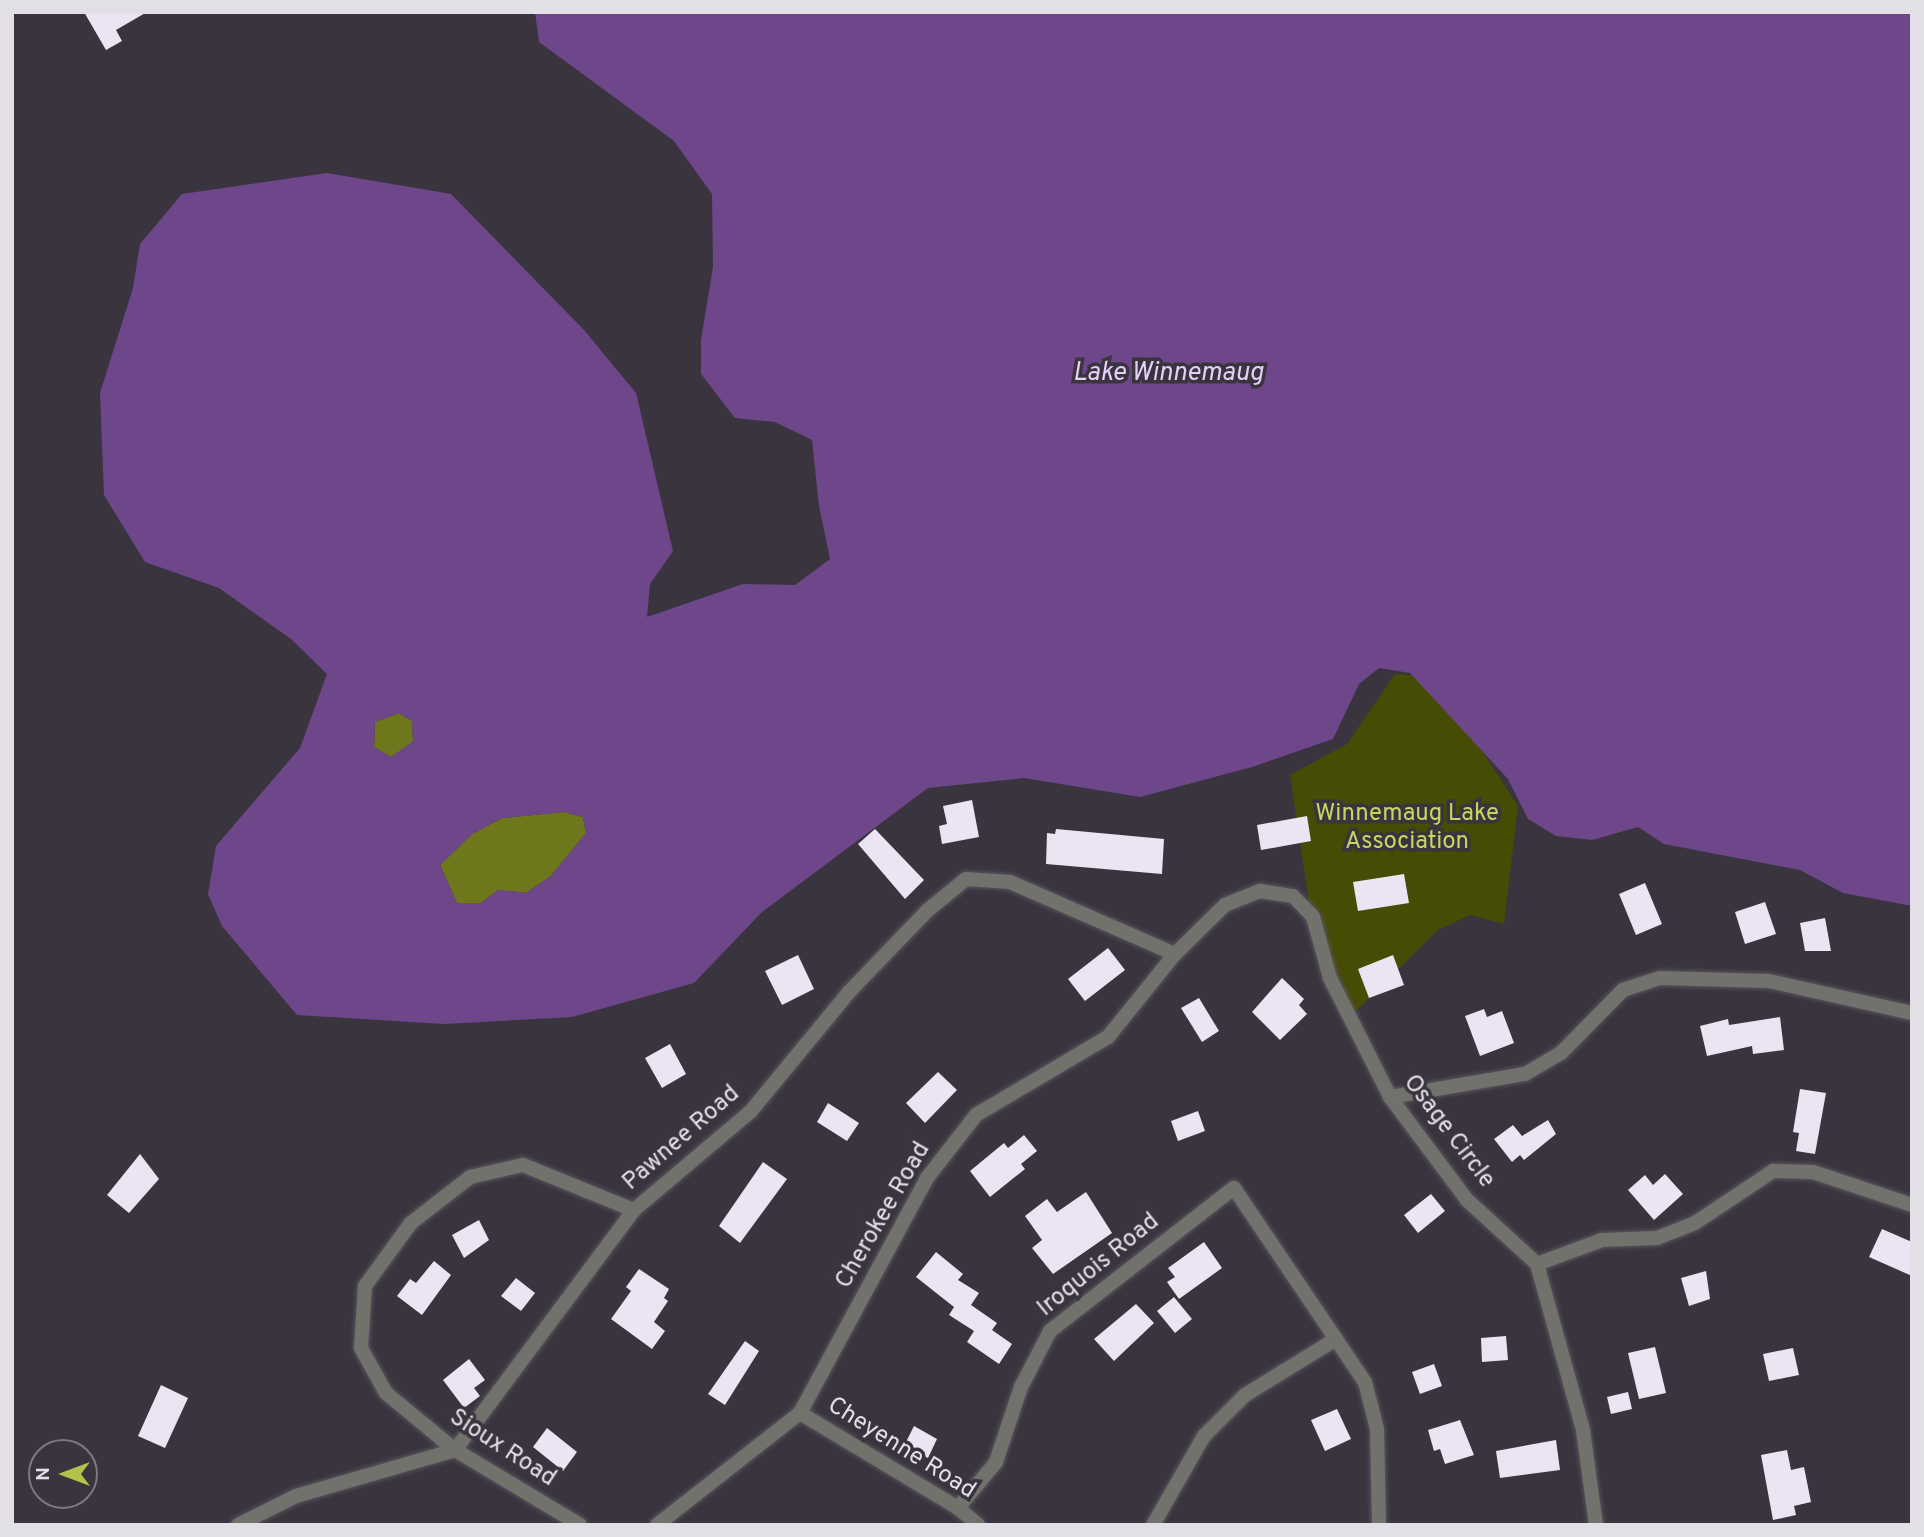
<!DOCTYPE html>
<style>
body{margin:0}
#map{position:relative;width:1924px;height:1537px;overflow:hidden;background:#3a343f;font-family:Overpass,sans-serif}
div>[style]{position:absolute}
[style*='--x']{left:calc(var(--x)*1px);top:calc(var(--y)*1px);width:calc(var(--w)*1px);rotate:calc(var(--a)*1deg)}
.green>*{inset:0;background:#464c04}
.forest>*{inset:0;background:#6e771b}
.water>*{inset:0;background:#6e478a}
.building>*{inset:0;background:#ece4f3}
.roads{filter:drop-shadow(0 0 2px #58535d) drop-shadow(0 0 2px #58535d)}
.street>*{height:14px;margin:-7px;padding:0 7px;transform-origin:7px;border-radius:7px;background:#71726c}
span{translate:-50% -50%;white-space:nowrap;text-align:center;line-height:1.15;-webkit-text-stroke:7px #3a343f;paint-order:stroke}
.park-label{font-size:24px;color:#c8d661}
.street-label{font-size:24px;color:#e3dfe6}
.water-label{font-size:26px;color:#e4d0f6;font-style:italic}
.frame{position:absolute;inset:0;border:14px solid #e3dfe6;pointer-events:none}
.north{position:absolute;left:28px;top:1439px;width:70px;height:70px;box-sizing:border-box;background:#3a343f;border:2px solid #7e7882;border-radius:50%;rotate:270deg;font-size:19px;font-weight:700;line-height:28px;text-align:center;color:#e3dfe6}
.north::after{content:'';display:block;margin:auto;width:24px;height:32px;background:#b4c24a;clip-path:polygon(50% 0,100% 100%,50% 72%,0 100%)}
</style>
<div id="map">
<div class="green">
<i style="clip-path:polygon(1395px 674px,1424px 676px,1475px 740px,1518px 806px,1504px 924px,1470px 915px,1438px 930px,1355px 1012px,1319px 970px,1290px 775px,1347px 744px)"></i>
</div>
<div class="forest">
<i style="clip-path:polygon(399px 713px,412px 721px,413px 742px,391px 757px,374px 747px,375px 722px)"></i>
<i style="clip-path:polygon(564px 812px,583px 817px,586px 833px,550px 877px,526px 893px,498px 890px,481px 903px,457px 903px,440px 865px,472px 834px,502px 818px)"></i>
</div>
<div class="water">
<i style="clip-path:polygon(evenodd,535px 12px,1912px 12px,1912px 906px,1843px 893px,1800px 870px,1664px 844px,1638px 827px,1592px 840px,1556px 836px,1528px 819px,1508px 779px,1410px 673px,1379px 668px,1359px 684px,1333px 739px,1252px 767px,1140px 797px,1024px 778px,928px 788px,762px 912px,694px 983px,572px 1017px,444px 1024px,297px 1015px,222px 926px,208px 894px,216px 846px,300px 748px,327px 674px,291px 639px,219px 588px,145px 562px,104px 495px,100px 393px,133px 288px,140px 244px,182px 194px,327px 173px,451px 194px,584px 330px,636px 393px,673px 551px,650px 584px,647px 617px,743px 584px,795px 585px,830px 559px,819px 506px,812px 440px,775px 422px,735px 418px,701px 374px,701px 340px,713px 267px,712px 194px,674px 141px,539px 42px,535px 12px,399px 713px,412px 721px,413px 741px,391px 757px,374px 747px,375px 722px,399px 713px,535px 12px,564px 812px,583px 817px,586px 833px,550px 877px,526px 893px,498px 890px,481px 903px,457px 903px,440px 865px,472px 834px,502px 818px,564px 812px)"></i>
</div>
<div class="building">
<i style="clip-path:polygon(84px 12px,147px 12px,116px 30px,122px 41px,106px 50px)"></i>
<i style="clip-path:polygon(972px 800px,979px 837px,942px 844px,939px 826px,947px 824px,943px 806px)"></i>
<i style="clip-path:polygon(1307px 816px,1311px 841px,1261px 850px,1257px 825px)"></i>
<i style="clip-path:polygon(875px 829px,924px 880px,905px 899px,858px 844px)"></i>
<i style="clip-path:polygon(1056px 829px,1164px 839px,1162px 874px,1046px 864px,1047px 833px,1055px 834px)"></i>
<i style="clip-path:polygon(1404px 874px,1409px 903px,1358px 911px,1353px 882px)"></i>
<i style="clip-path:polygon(1645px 883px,1662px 924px,1636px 935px,1619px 894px)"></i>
<i style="clip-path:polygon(1765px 902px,1776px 934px,1745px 944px,1735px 912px)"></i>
<i style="clip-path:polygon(1825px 918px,1831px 951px,1805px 951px,1800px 923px)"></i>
<i style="clip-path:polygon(1108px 948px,1125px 970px,1085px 1001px,1068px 979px)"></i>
<i style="clip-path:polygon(798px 955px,814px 989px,782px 1005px,765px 971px)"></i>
<i style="clip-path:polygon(1393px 955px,1404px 985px,1369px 998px,1358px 969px)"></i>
<i style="clip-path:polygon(1282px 978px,1304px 999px,1299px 1005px,1307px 1014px,1280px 1040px,1252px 1012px)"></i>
<i style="clip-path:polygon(1199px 998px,1219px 1031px,1202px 1042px,1181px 1008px)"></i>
<i style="clip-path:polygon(1484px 1009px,1487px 1017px,1502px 1011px,1514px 1043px,1480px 1056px,1465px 1016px)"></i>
<i style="clip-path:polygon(1780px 1017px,1784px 1050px,1753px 1054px,1752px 1046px,1707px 1056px,1700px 1026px,1728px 1019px,1729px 1025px)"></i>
<i style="clip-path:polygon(670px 1044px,686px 1074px,662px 1088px,645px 1058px)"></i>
<i style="clip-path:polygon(938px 1072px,957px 1090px,925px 1123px,906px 1103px)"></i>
<i style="clip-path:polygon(1800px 1089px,1826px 1093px,1815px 1154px,1796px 1151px,1799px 1133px,1793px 1132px)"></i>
<i style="clip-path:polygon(828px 1103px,859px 1123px,847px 1141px,817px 1122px)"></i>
<i style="clip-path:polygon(1198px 1111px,1205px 1131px,1178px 1141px,1171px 1121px)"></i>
<i style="clip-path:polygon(1548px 1120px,1556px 1134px,1524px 1160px,1520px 1155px,1512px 1162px,1494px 1139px,1513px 1125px,1522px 1136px)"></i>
<i style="clip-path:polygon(1024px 1135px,1037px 1151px,1021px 1164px,1025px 1169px,990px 1197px,970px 1171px,1004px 1143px,1008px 1148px)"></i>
<i style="clip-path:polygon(140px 1154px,159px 1179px,129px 1213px,107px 1195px)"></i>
<i style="clip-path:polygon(763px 1162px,787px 1179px,740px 1243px,719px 1226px)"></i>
<i style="clip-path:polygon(1665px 1174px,1683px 1194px,1654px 1220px,1628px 1190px,1645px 1175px,1653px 1185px)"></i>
<i style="clip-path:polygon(1086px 1192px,1112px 1233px,1053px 1274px,1032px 1248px,1042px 1240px,1025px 1216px,1047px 1199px,1057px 1212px)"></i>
<i style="clip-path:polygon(1431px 1194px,1445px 1211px,1418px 1233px,1404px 1215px)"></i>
<i style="clip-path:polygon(479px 1220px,489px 1240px,464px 1258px,452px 1235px)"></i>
<i style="clip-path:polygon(1882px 1229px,1912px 1242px,1912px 1276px,1869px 1257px)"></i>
<i style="clip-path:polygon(1204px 1242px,1222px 1268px,1179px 1299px,1167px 1282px,1175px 1277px,1168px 1268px)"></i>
<i style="clip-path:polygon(936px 1252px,963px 1274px,958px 1280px,979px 1293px,971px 1305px,997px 1323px,992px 1330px,1012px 1344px,999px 1364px,967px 1342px,974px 1331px,949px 1315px,954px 1307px,916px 1277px)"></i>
<i style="clip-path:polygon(434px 1261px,451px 1275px,422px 1315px,397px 1296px,410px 1279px,416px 1283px)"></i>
<i style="clip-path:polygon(639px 1269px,669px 1289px,664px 1298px,668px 1301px,654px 1322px,665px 1331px,652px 1349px,611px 1319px,631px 1291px,626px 1287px)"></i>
<i style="clip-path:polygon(1706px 1271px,1710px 1299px,1689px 1306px,1681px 1278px)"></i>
<i style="clip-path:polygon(516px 1278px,535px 1293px,521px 1311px,501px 1296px)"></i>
<i style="clip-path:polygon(1174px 1297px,1192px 1319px,1175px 1333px,1157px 1311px)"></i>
<i style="clip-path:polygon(1136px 1304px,1154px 1323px,1114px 1361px,1094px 1339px)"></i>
<i style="clip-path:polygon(1506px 1336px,1508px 1360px,1482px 1362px,1481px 1338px)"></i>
<i style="clip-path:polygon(745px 1341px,759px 1351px,725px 1405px,708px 1394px)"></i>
<i style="clip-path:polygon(1655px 1347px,1666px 1393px,1639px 1399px,1628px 1353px)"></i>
<i style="clip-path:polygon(1793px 1348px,1799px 1375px,1769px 1381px,1763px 1354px)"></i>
<i style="clip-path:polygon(469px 1359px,485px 1380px,474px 1388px,480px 1396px,464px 1408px,443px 1380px)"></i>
<i style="clip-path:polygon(1434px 1364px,1442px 1386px,1420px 1394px,1412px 1372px)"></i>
<i style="clip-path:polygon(161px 1385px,188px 1398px,165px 1448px,138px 1436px)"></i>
<i style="clip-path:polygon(1628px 1392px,1632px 1409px,1611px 1414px,1607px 1397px)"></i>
<i style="clip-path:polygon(1337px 1409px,1351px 1439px,1325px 1451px,1311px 1420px)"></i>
<i style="clip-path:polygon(1460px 1420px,1474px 1455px,1445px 1464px,1440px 1449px,1434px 1451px,1428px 1430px)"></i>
<i style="clip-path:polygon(914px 1426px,937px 1439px,928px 1458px,904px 1446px)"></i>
<i style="clip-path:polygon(547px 1428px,577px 1452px,563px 1471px,533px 1447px)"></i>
<i style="clip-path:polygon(1556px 1440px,1560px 1470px,1500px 1478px,1496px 1451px)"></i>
<i style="clip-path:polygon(1787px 1450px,1791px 1470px,1804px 1467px,1811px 1502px,1794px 1506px,1796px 1515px,1773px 1520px,1761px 1455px)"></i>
</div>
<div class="roads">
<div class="street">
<i style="--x:1390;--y:1097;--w:137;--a:-9.7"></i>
<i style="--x:1525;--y:1074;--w:42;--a:-30.3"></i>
<i style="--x:1561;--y:1053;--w:88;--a:-45.5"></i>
<i style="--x:1623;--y:990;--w:39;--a:-18"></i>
<i style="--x:1660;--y:978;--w:109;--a:1.6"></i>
<i style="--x:1769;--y:981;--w:147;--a:12.6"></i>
<i style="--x:1537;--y:1264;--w:69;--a:-20.3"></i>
<i style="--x:1602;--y:1240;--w:55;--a:-2.1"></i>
<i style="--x:1657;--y:1238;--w:41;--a:-21.5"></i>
<i style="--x:1695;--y:1223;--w:94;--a:-33.7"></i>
<i style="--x:1773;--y:1171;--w:40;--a:1.4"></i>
<i style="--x:1813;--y:1172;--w:104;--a:18.4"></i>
<i style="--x:800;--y:1413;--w:184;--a:31"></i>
<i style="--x:958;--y:1508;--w:26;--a:40"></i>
<i style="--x:958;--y:1508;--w:60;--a:-50.4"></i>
<i style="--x:996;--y:1462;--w:79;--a:-71.6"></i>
<i style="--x:1021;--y:1387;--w:63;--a:-62.6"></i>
<i style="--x:1050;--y:1331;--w:233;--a:-37.9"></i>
<i style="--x:1234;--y:1188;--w:234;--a:56"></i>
<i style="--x:1365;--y:1382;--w:49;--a:75.7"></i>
<i style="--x:1377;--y:1429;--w:96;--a:88.8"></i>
<i style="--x:238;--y:1525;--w:65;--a:-26.6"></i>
<i style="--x:296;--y:1496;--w:166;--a:-16.1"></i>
<i style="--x:455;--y:1450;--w:299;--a:-53.3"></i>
<i style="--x:634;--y:1210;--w:153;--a:-40.2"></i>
<i style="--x:751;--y:1111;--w:154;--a:-50.5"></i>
<i style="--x:849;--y:992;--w:114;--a:-46.1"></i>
<i style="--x:928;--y:910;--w:49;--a:-39.2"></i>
<i style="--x:966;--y:879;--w:44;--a:3.9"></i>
<i style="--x:1010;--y:882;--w:180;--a:23.6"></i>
<i style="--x:580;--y:1525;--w:146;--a:-149"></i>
<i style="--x:455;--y:1450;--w:89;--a:-140.4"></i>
<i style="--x:386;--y:1393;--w:51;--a:-119.1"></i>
<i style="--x:361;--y:1348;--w:62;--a:-86.3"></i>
<i style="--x:365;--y:1286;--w:78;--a:-53.9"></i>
<i style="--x:411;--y:1223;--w:75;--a:-37.9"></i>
<i style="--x:470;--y:1177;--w:54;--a:-12.8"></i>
<i style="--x:523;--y:1165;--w:120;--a:22.1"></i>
<i style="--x:657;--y:1525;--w:182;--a:-38.1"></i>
<i style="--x:800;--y:1413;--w:267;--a:-61.6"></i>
<i style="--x:927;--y:1178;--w:80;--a:-52.1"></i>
<i style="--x:976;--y:1115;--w:153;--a:-30.6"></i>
<i style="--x:1108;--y:1037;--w:107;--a:-51.1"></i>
<i style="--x:1175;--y:954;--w:70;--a:-44.4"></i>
<i style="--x:1225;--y:905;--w:38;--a:-22"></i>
<i style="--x:1260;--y:891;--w:33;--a:9"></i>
<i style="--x:1293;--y:896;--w:29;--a:46"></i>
<i style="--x:1313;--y:917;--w:63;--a:74.4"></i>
<i style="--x:1330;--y:978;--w:133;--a:63.2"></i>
<i style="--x:1390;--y:1097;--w:129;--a:53.2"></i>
<i style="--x:1467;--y:1200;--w:95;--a:42.4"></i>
<i style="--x:1537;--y:1264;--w:172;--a:74.5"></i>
<i style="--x:1583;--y:1430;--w:96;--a:82.2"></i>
<i style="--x:1153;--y:1525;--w:103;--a:-60.2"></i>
<i style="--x:1204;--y:1436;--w:58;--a:-45"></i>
<i style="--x:1245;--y:1395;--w:107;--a:-31.6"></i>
</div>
</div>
<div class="park-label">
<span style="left:1407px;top:829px">Winnemaug Lake<br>Association</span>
</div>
<div class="street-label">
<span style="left:1448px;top:1132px;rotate:53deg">Osage Circle</span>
<span style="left:682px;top:1139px;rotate:-41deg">Pawnee Road</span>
<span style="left:884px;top:1216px;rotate:-60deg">Cherokee Road</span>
<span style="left:1099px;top:1266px;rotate:-39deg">Iroquois Road</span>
<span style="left:502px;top:1449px;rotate:33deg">Sioux Road</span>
<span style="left:901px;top:1449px;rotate:32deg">Cheyenne Road</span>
</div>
<div class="water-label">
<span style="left:1168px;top:374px">Lake Winnemaug</span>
</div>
<div class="frame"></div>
<div class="north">N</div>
</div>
